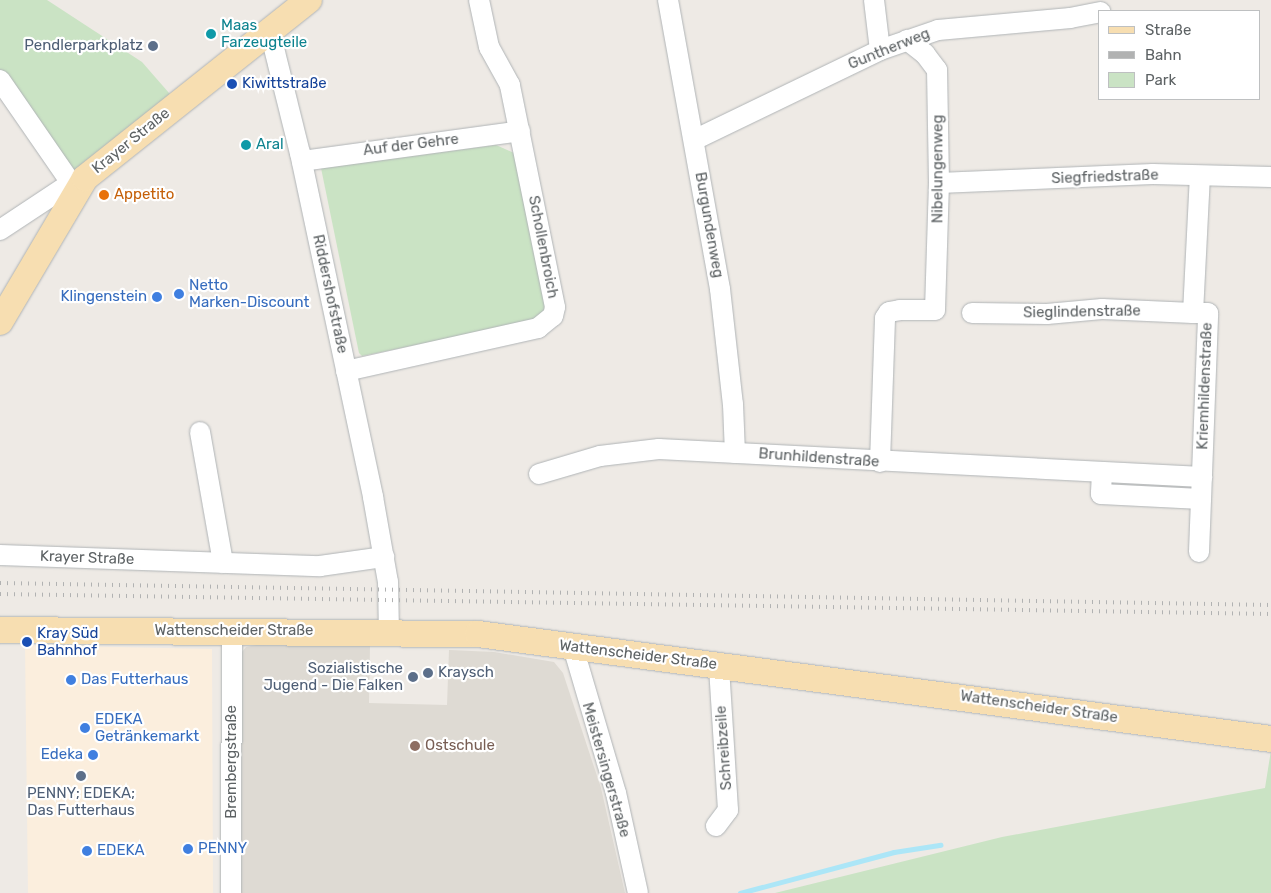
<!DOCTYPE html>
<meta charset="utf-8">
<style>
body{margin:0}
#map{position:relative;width:1271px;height:893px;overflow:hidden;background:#eeeae5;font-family:Rubik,sans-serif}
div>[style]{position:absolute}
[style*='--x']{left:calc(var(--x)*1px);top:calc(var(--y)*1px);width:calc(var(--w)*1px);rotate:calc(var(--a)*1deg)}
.commercial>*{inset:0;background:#fbeedd}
.education>*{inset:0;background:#dedad3}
.green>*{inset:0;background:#cae3c4}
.stream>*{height:4.5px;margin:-2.25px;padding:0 2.25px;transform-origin:2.25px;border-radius:2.25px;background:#ace6f7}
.roads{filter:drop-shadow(0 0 1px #b0b4b6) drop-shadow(0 0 1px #b0b4b6)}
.minor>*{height:20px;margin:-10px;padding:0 10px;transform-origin:10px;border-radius:10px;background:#fff}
.major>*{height:26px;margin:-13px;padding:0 13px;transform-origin:13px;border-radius:13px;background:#f7deb1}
.rail>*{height:4px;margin-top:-2px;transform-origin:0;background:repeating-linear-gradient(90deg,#b1b2b2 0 1px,transparent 0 7px)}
.dots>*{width:14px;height:14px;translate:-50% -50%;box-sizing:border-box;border:2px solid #fff;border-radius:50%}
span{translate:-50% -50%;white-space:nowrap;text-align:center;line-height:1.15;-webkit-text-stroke:4.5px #fff;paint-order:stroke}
.culture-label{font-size:15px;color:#0d838f}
.left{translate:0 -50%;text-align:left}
.service-label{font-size:15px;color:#4e5e75}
.right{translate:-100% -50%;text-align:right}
.street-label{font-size:15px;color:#5d6264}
.transit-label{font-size:15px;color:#164399}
.food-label{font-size:15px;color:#c56008}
.shop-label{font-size:15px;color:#366cbe}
.education-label{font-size:15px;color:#785e54}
.legend{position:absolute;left:1098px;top:10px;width:162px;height:90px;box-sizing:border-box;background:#fff;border:1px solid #bec0c1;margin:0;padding:6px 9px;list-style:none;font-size:15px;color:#5d6264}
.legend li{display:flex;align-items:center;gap:10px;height:25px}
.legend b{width:25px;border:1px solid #bec0c1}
</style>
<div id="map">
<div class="commercial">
<i style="clip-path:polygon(25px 645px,212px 649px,213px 893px,28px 893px)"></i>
</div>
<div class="education">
<i style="clip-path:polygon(256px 645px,370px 646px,369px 703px,447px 705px,449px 650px,494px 652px,554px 662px,563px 673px,601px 788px,625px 893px,241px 893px,242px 652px,246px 647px)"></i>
</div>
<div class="green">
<i style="clip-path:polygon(0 0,47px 0,142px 62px,176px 101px,71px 181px,0 77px)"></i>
<i style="clip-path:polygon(496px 145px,514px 153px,547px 309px,534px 321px,362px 356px,359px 353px,321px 168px)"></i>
<i style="clip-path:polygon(1271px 750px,1271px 893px,775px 893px,1002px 837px,1265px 788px)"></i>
</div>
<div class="stream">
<i style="--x:740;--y:893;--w:159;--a:-14.9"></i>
<i style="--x:894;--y:852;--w:47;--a:-8.7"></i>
</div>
<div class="roads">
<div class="minor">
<i style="--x:668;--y:0;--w:294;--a:79.8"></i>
<i style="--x:720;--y:289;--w:116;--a:83.6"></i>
<i style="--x:733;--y:404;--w:49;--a:87.7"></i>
<i style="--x:874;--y:0;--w:50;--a:83.2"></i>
<i style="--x:270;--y:32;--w:125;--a:76.1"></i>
<i style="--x:300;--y:153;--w:352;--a:78"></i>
<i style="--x:373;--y:497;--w:86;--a:80"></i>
<i style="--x:388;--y:582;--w:50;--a:88.9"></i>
<i style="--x:0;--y:80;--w:125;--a:55.4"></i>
<i style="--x:694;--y:140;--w:207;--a:-25.8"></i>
<i style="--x:880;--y:50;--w:61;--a:-19"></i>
<i style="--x:938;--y:30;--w:133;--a:-5.2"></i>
<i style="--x:1070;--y:18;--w:31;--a:-11"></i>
<i style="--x:302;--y:161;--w:220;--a:-7.8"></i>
<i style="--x:939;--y:183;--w:214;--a:-2.4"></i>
<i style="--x:1153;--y:174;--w:118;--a:1.5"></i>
<i style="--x:0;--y:230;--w:85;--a:-33.5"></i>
<i style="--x:71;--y:183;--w:13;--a:-18"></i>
<i style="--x:972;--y:313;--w:75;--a:0.8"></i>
<i style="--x:1047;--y:314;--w:55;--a:-5.2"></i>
<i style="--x:1102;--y:309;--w:91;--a:2.5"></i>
<i style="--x:346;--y:371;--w:197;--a:-12.6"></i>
<i style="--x:538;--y:328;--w:19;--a:-39"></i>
<i style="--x:553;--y:316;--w:9;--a:-77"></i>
<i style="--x:555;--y:307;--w:227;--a:-101.5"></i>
<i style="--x:510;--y:85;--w:43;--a:-118.9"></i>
<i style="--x:489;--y:47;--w:48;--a:-102"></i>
<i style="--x:200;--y:432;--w:133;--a:80"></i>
<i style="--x:880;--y:462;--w:144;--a:-88"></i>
<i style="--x:885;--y:318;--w:7;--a:-56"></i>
<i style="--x:889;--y:312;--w:11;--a:-10"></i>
<i style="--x:900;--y:310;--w:35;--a:0"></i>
<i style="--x:935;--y:310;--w:127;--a:-88.2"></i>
<i style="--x:939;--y:183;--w:113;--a:-91"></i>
<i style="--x:937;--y:70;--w:20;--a:-127"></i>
<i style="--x:925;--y:54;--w:23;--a:-142"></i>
<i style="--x:1102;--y:473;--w:21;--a:93"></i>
<i style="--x:1101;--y:494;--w:100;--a:2.9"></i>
<i style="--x:539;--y:474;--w:64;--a:-16.4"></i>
<i style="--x:600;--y:456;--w:59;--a:-6.8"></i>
<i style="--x:659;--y:449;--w:544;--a:2.95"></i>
<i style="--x:1199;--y:552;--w:239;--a:-87.8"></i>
<i style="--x:1208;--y:313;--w:15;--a:180"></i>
<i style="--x:1193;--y:313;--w:137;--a:-87.1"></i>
<i style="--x:0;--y:555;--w:320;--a:2"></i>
<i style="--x:320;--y:566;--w:65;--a:-8"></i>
<i style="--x:573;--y:647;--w:152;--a:73.6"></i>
<i style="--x:616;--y:793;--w:102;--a:77.6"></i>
<i style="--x:716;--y:826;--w:20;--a:-53"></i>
<i style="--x:728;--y:810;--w:145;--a:-93.6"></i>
<i style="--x:231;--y:893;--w:262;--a:-89.8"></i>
</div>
<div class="major">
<i style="--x:0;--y:322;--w:167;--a:-59.4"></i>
<i style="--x:85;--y:178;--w:286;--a:-38.5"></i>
<i style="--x:0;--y:630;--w:478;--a:0.5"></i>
<i style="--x:478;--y:634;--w:800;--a:7.54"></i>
</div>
</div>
<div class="rail">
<i style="--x:0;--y:583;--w:1271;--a:0.99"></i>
<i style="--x:0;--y:594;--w:1271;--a:0.9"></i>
</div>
<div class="dots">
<i style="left:211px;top:34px;background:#0f9aa8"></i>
<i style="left:153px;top:46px;background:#5c6f8a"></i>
<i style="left:232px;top:84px;background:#1a4fb4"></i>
<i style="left:246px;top:145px;background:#0f9aa8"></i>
<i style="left:104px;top:195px;background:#e8710a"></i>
<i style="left:179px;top:294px;background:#3f7fe0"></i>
<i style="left:157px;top:297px;background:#3f7fe0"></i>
<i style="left:27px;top:642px;background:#1a4fb4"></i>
<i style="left:428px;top:673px;background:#5c6f8a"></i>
<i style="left:413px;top:677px;background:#5c6f8a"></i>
<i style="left:71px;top:680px;background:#3f7fe0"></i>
<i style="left:85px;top:728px;background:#3f7fe0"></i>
<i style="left:415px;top:746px;background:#8d6e63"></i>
<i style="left:93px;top:755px;background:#3f7fe0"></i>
<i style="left:81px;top:776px;background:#5c6f8a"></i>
<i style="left:188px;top:849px;background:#3f7fe0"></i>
<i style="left:87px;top:851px;background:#3f7fe0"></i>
</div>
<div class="culture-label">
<span class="left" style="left:221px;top:34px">Maas<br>Farzeugteile</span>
<span class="left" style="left:256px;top:145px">Aral</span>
</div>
<div class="service-label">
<span class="right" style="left:143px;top:46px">Pendlerparkplatz</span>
<span class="right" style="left:403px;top:677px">Sozialistische<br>Jugend - Die Falken</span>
<span class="left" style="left:438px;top:673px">Kraysch</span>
<span style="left:81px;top:802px">PENNY; EDEKA;<br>Das Futterhaus</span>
</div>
<div class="street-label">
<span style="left:889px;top:49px;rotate:-22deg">Guntherweg</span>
<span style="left:131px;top:141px;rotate:-39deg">Krayer Straße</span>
<span style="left:411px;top:145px;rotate:-7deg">Auf der Gehre</span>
<span style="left:938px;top:169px;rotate:-90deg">Nibelungenweg</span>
<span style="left:1105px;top:177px;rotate:-2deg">Siegfriedstraße</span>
<span style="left:709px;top:225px;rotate:80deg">Burgundenweg</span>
<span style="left:543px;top:247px;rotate:79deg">Schollenbroich</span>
<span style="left:330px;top:294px;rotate:78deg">Riddershofstraße</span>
<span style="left:1082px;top:312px;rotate:-1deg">Sieglindenstraße</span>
<span style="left:1205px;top:386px;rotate:-88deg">Kriemhildenstraße</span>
<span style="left:819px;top:458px;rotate:4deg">Brunhildenstraße</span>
<span style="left:87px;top:558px;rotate:2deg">Krayer Straße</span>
<span style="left:234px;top:631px">Wattenscheider Straße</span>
<span style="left:638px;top:655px;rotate:7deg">Wattenscheider Straße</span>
<span style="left:1039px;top:707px;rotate:8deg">Wattenscheider Straße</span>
<span style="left:724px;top:748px;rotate:-94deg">Schreibzeile</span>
<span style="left:232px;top:762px;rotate:-90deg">Brembergstraße</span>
<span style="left:606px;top:770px;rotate:74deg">Meistersingerstraße</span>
</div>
<div class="transit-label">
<span class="left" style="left:242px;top:84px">Kiwittstraße</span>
<span class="left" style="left:37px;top:642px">Kray Süd<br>Bahnhof</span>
</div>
<div class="food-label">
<span class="left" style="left:114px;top:195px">Appetito</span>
</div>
<div class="shop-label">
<span class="left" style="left:189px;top:294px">Netto<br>Marken-Discount</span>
<span class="right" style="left:147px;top:297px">Klingenstein</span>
<span class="left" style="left:81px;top:680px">Das Futterhaus</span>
<span class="left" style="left:95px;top:728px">EDEKA<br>Getränkemarkt</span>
<span class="right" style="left:83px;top:755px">Edeka</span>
<span class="left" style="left:198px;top:849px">PENNY</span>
<span class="left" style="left:97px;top:851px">EDEKA</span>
</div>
<div class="education-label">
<span class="left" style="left:425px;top:746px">Ostschule</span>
</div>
<ul class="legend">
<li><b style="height:6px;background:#f7deb1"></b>Straße</li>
<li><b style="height:6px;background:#b1b2b2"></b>Bahn</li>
<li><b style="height:14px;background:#cae3c4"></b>Park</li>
</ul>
</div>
